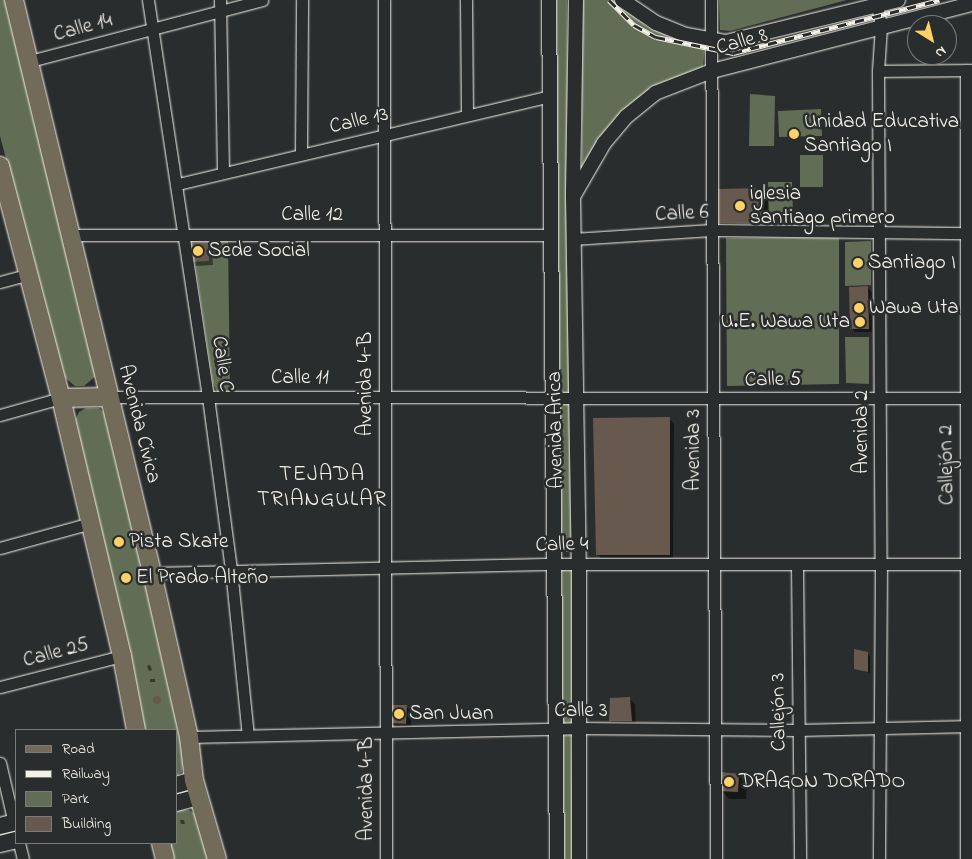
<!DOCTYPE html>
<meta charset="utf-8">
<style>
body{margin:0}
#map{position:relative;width:972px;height:859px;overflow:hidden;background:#2a2d2e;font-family:"Indie Flower",sans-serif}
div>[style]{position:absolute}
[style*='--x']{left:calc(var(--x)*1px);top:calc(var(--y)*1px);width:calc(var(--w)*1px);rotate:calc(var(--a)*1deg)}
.green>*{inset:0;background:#616d54}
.shadow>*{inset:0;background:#0007}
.building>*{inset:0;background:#68594f}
.round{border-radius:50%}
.roads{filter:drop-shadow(0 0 1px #f4f1e8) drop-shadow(0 0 1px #f4f1e8)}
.minor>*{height:11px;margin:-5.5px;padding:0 5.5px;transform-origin:5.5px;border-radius:5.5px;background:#2a2d2e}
.tertiary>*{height:14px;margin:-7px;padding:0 7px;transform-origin:7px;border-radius:7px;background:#2a2d2e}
.secondary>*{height:16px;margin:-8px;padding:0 8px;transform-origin:8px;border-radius:8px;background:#2a2d2e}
.primary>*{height:18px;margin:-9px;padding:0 9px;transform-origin:9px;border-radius:9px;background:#736b5a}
.rail>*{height:5px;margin-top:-2.5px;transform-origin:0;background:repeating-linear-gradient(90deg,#2a2d2e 0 9px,#f4f1e8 0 18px);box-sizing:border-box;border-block:1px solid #f4f1e8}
.dots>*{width:14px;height:14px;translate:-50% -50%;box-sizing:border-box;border:2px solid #2a2d2e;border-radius:50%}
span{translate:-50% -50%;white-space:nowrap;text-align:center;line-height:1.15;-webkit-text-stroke:5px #2a2d2e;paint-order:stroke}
.street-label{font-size:21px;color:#f4f1e8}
.poi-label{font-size:21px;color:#f4f1e8}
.left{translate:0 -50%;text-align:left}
.right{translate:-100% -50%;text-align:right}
.neighbourhood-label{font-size:22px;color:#f4f1e8;letter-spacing:1px}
.legend{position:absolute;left:15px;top:729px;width:162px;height:115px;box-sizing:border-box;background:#2a2d2e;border:1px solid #7b7b78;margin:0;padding:6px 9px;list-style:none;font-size:15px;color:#f4f1e8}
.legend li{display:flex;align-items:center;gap:10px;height:25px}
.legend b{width:25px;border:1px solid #7b7b78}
.north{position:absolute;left:907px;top:15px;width:50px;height:50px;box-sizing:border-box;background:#2a2d2e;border:1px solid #7b7b78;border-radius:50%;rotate:144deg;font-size:14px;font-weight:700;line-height:20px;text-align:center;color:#f4f1e8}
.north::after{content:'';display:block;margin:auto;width:18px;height:22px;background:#ffd166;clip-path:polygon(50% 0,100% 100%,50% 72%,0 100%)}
</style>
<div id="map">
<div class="green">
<i style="clip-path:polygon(0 0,7px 0,97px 375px,84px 386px,75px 386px,64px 377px,0 136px)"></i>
<i style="clip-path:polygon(556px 0,567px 0,571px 552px,560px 552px)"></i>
<i style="clip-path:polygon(582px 0,614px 0,648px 28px,705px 47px,703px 67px,657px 87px,616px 121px,582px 165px)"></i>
<i style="clip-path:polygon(719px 0,847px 0,730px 31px,720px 30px)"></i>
<i style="clip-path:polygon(750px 94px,775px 96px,774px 146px,749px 146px)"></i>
<i style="clip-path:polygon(821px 109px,822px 136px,779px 137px,778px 111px)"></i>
<i style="clip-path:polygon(800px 155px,823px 155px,823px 187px,800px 187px)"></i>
<i style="clip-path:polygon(768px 182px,792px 182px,793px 217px,769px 218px)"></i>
<i style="clip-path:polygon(839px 237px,839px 384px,727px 386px,726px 238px)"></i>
<i style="clip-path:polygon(228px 240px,230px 393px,217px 392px,213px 383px,192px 241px)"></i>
<i style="clip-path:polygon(871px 241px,871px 285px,845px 286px,845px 242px)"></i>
<i style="clip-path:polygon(845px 337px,869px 337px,869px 384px,846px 383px)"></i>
<i style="clip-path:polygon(86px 408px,99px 408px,110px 418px,184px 757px,182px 772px,176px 777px,176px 730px,141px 730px,73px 425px,79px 412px)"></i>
<i style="clip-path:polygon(562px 568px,573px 568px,572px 725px,562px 725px)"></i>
<i style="clip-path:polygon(571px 735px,573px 859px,563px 859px,561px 736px)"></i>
<i style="clip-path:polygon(176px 809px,189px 810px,195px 814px,211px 859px,172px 859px,168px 843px,176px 843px)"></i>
</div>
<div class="shadow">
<i style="clip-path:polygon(763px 190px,768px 195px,767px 228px,724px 228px,719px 222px)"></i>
<i style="clip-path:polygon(207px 241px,211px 245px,213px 265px,195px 266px,191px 262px)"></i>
<i style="clip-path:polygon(868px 288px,872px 292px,872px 332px,855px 332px,851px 328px)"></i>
<i style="clip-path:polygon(669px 418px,674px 424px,673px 558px,601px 558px,597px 554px)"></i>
<i style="clip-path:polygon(867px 654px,870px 656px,870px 673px,855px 668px)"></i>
<i style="clip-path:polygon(150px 665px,152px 670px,149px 671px,147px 666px)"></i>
<i style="clip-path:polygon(150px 679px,155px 679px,155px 682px,150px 682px)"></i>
<i style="clip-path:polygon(156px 698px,161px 701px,157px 704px,154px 701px)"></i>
<i style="clip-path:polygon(630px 699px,635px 704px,636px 726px,616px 726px,610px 721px)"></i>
<i style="clip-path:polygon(406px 706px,411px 712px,411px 729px,397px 728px,392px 722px)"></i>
<i style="clip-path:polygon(738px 775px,747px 783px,746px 799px,729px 799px,721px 790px)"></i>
<i style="clip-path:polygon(180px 820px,184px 820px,185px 824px,181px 824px)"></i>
</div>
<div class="building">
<i style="clip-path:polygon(763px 188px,762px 224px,717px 223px,717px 189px)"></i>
<i style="clip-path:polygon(187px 240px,208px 240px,209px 261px,190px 262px)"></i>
<i style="clip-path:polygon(868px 286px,869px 329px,850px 329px,849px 287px)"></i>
<i style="clip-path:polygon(670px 417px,670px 555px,596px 555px,593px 418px)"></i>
<i style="clip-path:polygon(854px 649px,868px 652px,868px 672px,854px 669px)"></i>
<i class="round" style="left:153px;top:696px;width:8px;height:8px"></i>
<i style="clip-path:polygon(630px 697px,632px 721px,609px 721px,610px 698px)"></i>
<i style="clip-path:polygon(392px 705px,407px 705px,406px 724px,390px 723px)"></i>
<i style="clip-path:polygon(721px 772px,739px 774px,738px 792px,719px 791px)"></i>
</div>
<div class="roads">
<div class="minor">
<i style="--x:148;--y:0;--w:402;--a:81.4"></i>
<i style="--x:208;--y:397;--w:174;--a:82.4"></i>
<i style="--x:231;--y:569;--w:167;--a:84.2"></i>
<i style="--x:220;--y:0;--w:173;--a:89"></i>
<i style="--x:384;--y:0;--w:859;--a:89.87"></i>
<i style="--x:466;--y:0;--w:115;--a:89.5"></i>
<i style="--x:711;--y:0;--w:859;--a:89.67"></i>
<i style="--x:877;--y:5;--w:21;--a:79"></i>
<i style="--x:881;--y:26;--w:45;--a:93.8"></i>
<i style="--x:878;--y:71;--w:494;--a:89.7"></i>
<i style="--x:881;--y:565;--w:294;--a:90.4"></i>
<i style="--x:30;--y:61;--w:240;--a:-14.7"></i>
<i style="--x:966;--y:70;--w:789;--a:90"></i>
<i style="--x:878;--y:71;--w:94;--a:-0.6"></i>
<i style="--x:301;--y:154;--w:154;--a:-89.6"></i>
<i style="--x:178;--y:184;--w:382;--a:-13.3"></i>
<i style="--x:72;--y:235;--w:479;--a:0"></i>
<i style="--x:573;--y:239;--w:139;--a:-3.7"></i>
<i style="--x:712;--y:230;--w:258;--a:0.7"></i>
<i style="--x:0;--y:282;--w:31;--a:-15"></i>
<i style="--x:109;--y:397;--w:863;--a:0.07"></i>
<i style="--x:0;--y:415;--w:63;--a:-15.6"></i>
<i style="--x:0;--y:548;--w:94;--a:-15.4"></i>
<i style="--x:797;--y:565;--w:294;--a:89.4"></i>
<i style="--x:152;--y:573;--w:403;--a:-1.3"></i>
<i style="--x:555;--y:564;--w:417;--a:0"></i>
<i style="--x:0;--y:687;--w:126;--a:-14.3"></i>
<i style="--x:189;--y:737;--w:389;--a:-1.3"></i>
<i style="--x:578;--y:728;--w:219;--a:0.5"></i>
<i style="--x:797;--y:730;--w:175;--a:-1.3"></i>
<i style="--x:0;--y:763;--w:62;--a:76.9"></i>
<i style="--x:19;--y:843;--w:16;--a:76"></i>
</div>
<div class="tertiary">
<i style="--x:549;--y:0;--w:859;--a:89.47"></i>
<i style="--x:576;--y:0;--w:197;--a:90.9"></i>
<i style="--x:573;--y:197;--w:366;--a:89.1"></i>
<i style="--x:579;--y:563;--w:296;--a:90"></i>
<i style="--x:622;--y:0;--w:41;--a:34.1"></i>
<i style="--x:656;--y:23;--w:32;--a:22"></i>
<i style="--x:686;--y:35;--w:41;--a:9.9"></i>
<i style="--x:726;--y:42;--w:177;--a:-13.7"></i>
<i style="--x:574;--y:195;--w:60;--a:-60"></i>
<i style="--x:604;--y:143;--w:35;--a:-50"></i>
<i style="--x:627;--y:116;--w:36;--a:-39"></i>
<i style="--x:655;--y:93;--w:61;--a:-21.1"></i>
<i style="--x:712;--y:71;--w:268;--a:-14.5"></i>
</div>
<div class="secondary">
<i style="--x:176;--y:785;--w:19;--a:-16"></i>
<i style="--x:176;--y:803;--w:24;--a:-15"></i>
<i style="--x:0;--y:826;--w:16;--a:-14"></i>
<i style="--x:0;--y:844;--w:16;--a:-14"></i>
</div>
<div class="primary">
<i style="--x:14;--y:0;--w:589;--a:76.46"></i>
<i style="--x:152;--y:573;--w:168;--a:77.3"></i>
<i style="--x:189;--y:737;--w:43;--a:83.4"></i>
<i style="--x:194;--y:780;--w:82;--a:73.8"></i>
<i style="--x:0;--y:166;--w:240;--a:75.3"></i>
<i style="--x:61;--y:398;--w:265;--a:76.7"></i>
<i style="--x:122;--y:656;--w:75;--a:79.3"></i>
<i style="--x:61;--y:398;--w:48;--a:-1.2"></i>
<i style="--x:161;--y:843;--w:16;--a:76"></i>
</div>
</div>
<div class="rail">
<i style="--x:609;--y:0;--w:35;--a:45"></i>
<i style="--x:634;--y:25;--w:25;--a:29"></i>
<i style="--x:656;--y:37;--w:79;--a:11.7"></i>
<i style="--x:733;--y:53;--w:213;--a:-14.4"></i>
</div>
<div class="dots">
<i style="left:794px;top:134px;background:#ffd166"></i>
<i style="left:740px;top:206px;background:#ffd166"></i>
<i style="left:198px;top:251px;background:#ffd166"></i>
<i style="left:858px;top:263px;background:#ffd166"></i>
<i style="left:859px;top:308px;background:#ffd166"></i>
<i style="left:860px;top:322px;background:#ffd166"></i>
<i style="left:119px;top:542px;background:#ffd166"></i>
<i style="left:126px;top:578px;background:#ffd166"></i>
<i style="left:399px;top:714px;background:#ffd166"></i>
<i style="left:729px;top:782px;background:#ffd166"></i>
</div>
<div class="street-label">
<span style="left:83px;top:28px;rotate:-15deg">Calle 14</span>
<span style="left:742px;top:42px;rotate:-15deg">Calle 8</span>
<span style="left:359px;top:121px;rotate:-13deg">Calle 13</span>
<span style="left:682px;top:214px;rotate:-3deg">Calle 6</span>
<span style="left:312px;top:215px">Calle 12</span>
<span style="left:222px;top:364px;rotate:82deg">Calle C</span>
<span style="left:300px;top:378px">Calle 11</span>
<span style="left:773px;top:380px;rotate:-1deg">Calle 5</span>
<span style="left:366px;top:384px;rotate:-90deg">Avenida 4-B</span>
<span style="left:139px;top:424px;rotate:76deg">Avenida Cívica</span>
<span style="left:556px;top:430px;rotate:-91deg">Avenida Arica</span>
<span style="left:862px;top:432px;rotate:-90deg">Avenida 2</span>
<span style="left:694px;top:450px;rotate:-90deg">Avenida 3</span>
<span style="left:947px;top:465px;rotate:-91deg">Callejón 2</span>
<span style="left:562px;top:545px;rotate:-1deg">Calle 4</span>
<span style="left:56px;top:653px;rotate:-15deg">Calle 25</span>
<span style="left:581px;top:711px">Calle 3</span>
<span style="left:779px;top:712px;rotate:-91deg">Callejón 3</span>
<span style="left:367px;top:789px;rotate:-90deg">Avenida 4-B</span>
</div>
<div class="poi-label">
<span class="left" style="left:804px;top:134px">Unidad Educativa<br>Santiago I</span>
<span class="left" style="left:750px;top:206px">iglesia<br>santiago primero</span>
<span class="left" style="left:208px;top:251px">Sede Social</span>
<span class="left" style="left:868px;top:263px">Santiago I</span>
<span class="left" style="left:869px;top:308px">Wawa Uta</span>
<span class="right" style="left:850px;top:322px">U.E. Wawa Uta</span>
<span class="left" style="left:129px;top:542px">Pista Skate</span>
<span class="left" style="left:136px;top:578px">El Prado Alteño</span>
<span class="left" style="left:409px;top:714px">San Juan</span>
<span class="left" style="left:739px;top:782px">DRAGON DORADO</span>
</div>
<div class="neighbourhood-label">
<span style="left:322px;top:488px">TEJADA<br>TRIANGULAR</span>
</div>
<ul class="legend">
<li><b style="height:6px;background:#736b5a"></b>Road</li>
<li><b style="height:6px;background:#f4f1e8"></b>Railway</li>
<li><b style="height:14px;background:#616d54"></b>Park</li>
<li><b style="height:14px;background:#68594f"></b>Building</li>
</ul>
<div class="north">N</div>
</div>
